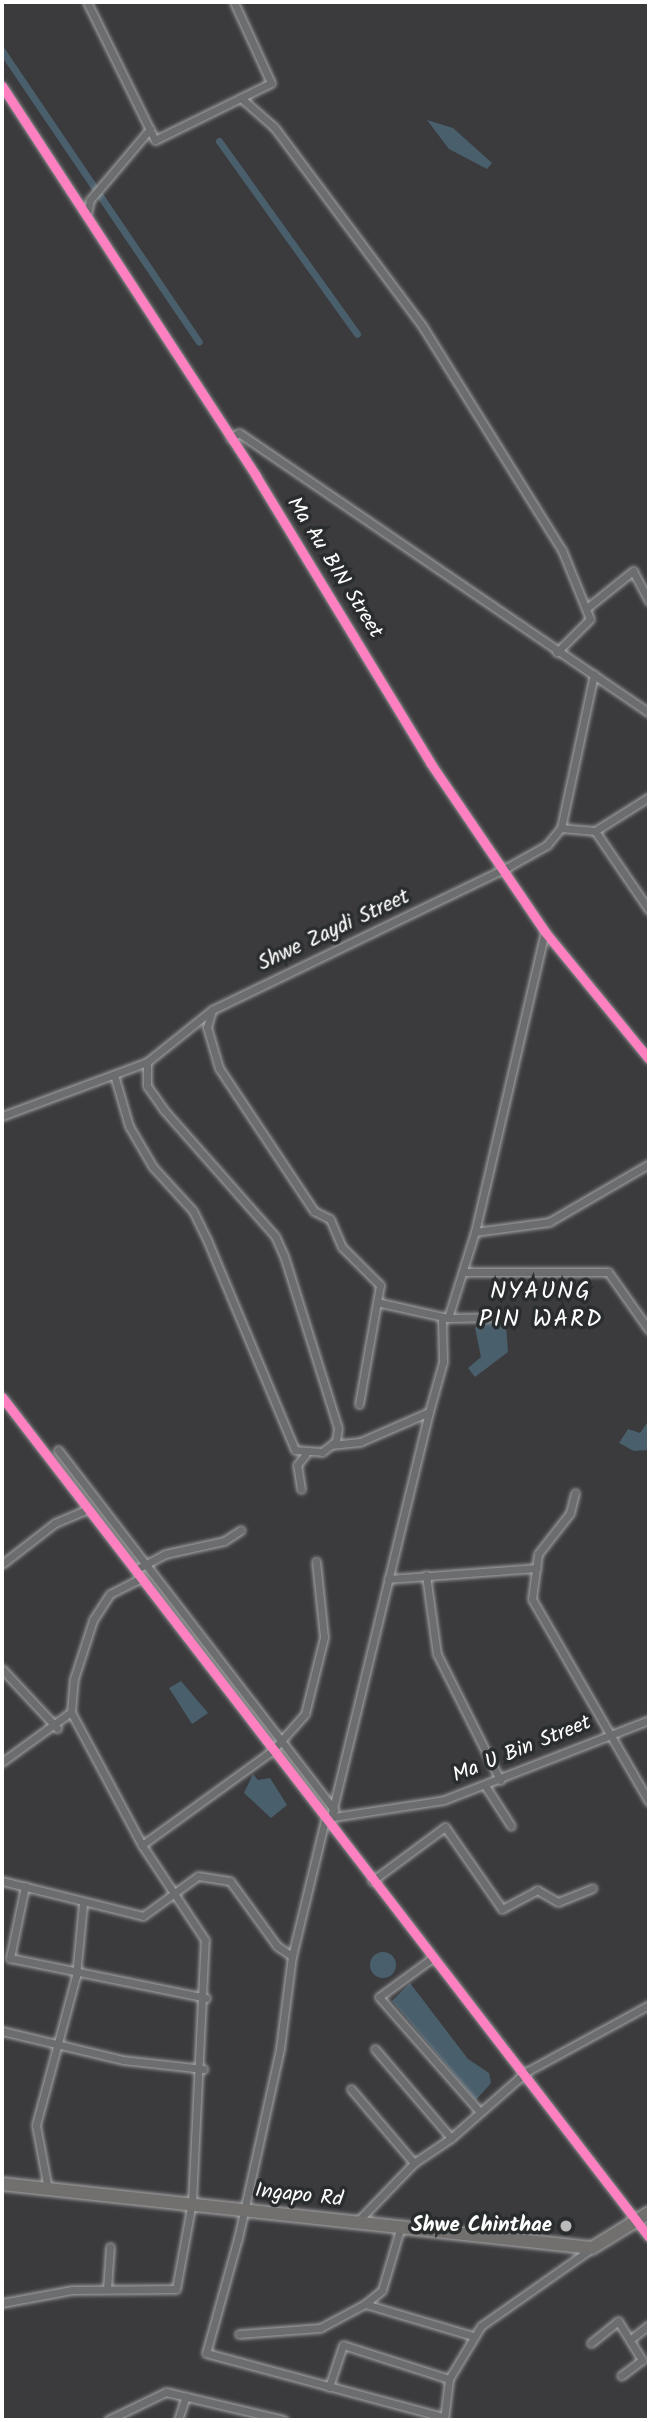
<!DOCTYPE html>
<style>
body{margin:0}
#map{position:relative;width:651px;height:2422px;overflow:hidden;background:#3b3b3e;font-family:Kalam,sans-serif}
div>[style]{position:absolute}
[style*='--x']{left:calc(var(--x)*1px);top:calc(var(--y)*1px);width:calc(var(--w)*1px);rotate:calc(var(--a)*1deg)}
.water>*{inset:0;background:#4a5f6c}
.round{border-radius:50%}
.canal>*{height:7px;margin:-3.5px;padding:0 3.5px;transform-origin:3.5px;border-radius:3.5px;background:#4a5f6c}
.roads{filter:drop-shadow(0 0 2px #a7a7a8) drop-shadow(0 0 2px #a7a7a8)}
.minor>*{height:7px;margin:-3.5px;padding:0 3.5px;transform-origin:3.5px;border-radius:3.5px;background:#6c6d6e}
.primary>*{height:12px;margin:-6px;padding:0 6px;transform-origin:6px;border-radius:6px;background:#71706e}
.cycleway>*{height:9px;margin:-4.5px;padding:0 4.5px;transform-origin:4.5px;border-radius:4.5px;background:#ff80c0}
.dots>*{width:19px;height:19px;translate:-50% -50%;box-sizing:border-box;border:4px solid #2a2d2e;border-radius:50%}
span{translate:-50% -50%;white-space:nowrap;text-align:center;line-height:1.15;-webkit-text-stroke:7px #2a2d2e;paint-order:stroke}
.street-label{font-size:21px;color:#fff}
.poi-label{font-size:21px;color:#fff;font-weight:700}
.right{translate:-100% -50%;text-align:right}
.quarter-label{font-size:24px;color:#fff;letter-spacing:2px}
.frame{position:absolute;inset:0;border:4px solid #fff;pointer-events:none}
</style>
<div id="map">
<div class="water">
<i style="clip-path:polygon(427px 120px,453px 128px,492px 163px,487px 169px,449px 149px)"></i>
<i style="clip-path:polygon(481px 1321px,506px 1325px,508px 1352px,475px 1377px,468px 1368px,481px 1357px,475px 1328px)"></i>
<i style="clip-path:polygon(649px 1420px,649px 1450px,634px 1451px,619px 1443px,628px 1429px,640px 1433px)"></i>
<i style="clip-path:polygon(181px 1681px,208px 1713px,192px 1724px,169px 1688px)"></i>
<i style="clip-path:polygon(253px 1774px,258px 1780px,270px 1778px,287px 1805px,271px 1818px,244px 1793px)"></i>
<i class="round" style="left:370px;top:1952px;width:26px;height:26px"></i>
<i style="clip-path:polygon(410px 1983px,468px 2059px,489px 2073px,491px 2083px,476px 2100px,392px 2001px)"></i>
</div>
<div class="canal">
<i style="--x:2;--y:51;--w:351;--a:55.9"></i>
<i style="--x:219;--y:141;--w:237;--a:54.4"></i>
</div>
<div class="roads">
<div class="minor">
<i style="--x:87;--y:2;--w:154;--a:63.8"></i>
<i style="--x:155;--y:140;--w:129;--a:-26.2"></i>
<i style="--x:271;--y:83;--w:89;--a:-114.6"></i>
<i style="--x:2;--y:86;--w:465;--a:56.9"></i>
<i style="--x:256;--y:476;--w:337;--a:58.7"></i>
<i style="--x:431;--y:764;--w:203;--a:55.8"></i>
<i style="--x:545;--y:932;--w:164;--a:50.7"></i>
<i style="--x:241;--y:98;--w:44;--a:41.3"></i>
<i style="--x:274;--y:127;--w:249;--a:53.3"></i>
<i style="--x:423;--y:327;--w:263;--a:58.1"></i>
<i style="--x:562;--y:550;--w:74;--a:67.9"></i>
<i style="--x:590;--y:619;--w:47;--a:135"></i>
<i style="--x:87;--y:214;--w:14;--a:-78"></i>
<i style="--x:90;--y:200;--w:93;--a:-49.8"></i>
<i style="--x:230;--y:438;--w:10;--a:-29"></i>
<i style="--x:239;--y:433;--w:496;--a:34.3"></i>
<i style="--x:588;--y:607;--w:58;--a:-38.7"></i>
<i style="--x:633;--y:571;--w:34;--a:62"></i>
<i style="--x:561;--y:828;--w:157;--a:-77.9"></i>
<i style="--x:595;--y:831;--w:64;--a:-32.2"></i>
<i style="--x:212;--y:1010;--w:18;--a:106"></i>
<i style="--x:207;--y:1027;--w:43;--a:73.7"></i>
<i style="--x:219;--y:1068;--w:172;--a:56.4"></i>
<i style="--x:314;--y:1211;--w:18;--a:27"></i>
<i style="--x:330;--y:1219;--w:30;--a:67"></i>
<i style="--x:342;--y:1247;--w:54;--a:45"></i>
<i style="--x:380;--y:1285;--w:121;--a:100"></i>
<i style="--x:115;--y:1078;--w:50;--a:73.7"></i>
<i style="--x:129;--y:1126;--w:48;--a:59.7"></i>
<i style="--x:153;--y:1167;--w:59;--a:47.7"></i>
<i style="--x:193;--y:1211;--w:34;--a:64"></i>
<i style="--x:208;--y:1242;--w:225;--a:67.3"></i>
<i style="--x:295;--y:1450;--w:27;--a:4"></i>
<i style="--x:322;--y:1452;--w:18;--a:-38"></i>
<i style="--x:336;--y:1441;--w:13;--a:-81"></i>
<i style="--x:338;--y:1428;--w:180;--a:-107.4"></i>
<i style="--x:284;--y:1256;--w:22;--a:-114"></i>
<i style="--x:275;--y:1236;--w:168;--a:-131.4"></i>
<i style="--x:164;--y:1110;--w:29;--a:-125"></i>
<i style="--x:147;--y:1086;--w:24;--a:-90"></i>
<i style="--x:2;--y:1116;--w:155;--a:-20.4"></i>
<i style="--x:147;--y:1062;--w:83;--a:-38.7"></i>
<i style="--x:212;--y:1010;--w:326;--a:-25.8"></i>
<i style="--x:506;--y:868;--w:47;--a:-29.3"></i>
<i style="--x:547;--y:845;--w:22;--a:-51"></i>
<i style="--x:561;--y:828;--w:34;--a:5"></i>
<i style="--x:595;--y:831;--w:96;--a:55.6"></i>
<i style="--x:475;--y:1232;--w:75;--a:-7.7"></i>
<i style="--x:549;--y:1222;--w:116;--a:-30.1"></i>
<i style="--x:463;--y:1272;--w:145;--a:0"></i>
<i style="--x:608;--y:1272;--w:71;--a:54.7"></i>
<i style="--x:381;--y:1303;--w:69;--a:12.6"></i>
<i style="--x:448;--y:1318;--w:59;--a:-1"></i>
<i style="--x:448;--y:1318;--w:90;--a:-72.6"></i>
<i style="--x:475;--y:1232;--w:308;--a:-76.9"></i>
<i style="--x:2;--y:1397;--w:1060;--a:52.4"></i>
<i style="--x:429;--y:1412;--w:52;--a:-74.4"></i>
<i style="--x:443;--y:1362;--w:45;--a:-91.3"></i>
<i style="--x:58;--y:1450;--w:454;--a:52.5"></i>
<i style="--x:301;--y:1489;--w:24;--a:-99"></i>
<i style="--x:297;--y:1465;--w:13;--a:-51"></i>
<i style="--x:575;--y:1493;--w:21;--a:104"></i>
<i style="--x:570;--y:1513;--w:52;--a:128"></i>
<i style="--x:538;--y:1554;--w:45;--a:97.6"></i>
<i style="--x:532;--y:1599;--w:234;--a:60"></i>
<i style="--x:2;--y:1564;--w:67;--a:-37.7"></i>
<i style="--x:55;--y:1523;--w:36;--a:-23"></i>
<i style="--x:135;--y:1570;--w:34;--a:-28"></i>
<i style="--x:165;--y:1554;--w:60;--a:-12.4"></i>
<i style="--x:224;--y:1541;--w:20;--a:-33"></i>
<i style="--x:426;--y:1575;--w:80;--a:82.1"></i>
<i style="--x:437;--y:1654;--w:141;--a:63.4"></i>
<i style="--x:388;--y:1579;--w:149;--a:-4.2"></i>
<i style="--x:2;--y:1669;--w:81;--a:47"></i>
<i style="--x:2;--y:1762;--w:85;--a:-35.9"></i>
<i style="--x:486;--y:1787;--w:46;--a:57.3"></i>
<i style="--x:331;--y:1817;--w:417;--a:-76.4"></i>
<i style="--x:429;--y:1412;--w:75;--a:156.5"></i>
<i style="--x:360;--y:1442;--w:27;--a:174"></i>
<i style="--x:327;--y:1818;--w:118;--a:-8.7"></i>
<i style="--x:444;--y:1800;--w:220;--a:-21.3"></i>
<i style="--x:325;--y:1820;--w:140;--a:103.6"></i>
<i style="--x:292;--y:1956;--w:94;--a:97.4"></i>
<i style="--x:280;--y:2049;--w:194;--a:102.5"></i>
<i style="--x:238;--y:2238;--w:119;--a:105.5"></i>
<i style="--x:206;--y:2353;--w:246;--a:15.1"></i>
<i style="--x:142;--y:1845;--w:162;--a:-35.9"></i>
<i style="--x:273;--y:1750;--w:48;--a:-48.4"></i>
<i style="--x:305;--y:1714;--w:79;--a:-76.1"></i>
<i style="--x:324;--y:1637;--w:76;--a:-96"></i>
<i style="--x:2;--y:1881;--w:145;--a:13.9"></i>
<i style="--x:143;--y:1916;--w:68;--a:-36"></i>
<i style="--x:198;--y:1876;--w:32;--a:9"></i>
<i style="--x:230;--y:1881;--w:80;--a:54.1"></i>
<i style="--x:277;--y:1946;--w:18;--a:34"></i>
<i style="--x:372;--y:1881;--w:91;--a:-36.5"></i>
<i style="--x:445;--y:1827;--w:100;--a:55.2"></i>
<i style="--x:502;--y:1909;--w:40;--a:-28"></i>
<i style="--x:537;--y:1890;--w:24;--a:30"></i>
<i style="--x:558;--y:1902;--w:37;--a:-22"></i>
<i style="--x:25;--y:1886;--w:74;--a:101.8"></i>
<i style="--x:10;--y:1958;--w:200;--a:11.5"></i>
<i style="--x:431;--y:1959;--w:64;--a:143.8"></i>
<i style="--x:379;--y:1997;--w:152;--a:48.7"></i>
<i style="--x:2;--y:2031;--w:124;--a:13.5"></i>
<i style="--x:123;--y:2060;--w:81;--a:6.4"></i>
<i style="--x:375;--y:2049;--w:117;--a:49.5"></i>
<i style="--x:451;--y:2138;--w:100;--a:-41.3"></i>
<i style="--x:526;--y:2072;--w:140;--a:-28.6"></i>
<i style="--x:351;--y:2089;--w:97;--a:49.6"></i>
<i style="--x:48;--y:2189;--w:65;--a:-100.6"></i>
<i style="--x:36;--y:2125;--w:154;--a:-75"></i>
<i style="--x:76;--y:1976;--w:73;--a:-84.5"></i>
<i style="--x:358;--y:2221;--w:81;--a:-46"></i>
<i style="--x:414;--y:2163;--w:45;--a:-34"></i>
<i style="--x:107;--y:2289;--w:42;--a:-85.9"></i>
<i style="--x:2;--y:2303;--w:71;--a:-10.5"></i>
<i style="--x:72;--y:2290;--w:104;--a:-0.6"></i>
<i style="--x:176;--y:2289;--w:88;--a:-79.6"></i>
<i style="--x:192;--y:2202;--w:262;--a:-87.2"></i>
<i style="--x:205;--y:1940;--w:114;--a:-123.6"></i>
<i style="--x:142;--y:1845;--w:151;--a:-118.1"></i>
<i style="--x:71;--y:1712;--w:33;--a:-85"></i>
<i style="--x:74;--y:1679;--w:62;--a:-72.1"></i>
<i style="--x:93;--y:1620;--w:31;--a:-57"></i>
<i style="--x:110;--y:1594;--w:36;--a:-27"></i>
<i style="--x:365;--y:2304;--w:113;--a:16.5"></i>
<i style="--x:239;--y:2334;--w:81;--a:-4.2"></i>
<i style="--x:320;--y:2328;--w:51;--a:-28.1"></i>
<i style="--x:365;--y:2304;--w:22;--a:-39"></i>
<i style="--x:382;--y:2290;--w:67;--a:-73.5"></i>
<i style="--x:631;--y:2339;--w:23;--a:-38"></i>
<i style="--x:591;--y:2343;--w:35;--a:-39"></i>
<i style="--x:618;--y:2321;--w:46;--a:58.4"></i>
<i style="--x:642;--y:2360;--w:26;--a:143"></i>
<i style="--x:329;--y:2387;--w:44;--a:-71.6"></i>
<i style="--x:343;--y:2345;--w:111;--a:17.8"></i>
<i style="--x:108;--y:2420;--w:64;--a:-25.8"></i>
<i style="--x:166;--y:2392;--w:121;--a:13.3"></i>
<i style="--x:178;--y:2420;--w:25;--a:-72"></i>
<i style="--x:444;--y:2420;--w:41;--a:-83"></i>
<i style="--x:449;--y:2379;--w:62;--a:-58.9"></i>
<i style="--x:481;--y:2326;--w:136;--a:-35.1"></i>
</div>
<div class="primary">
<i style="--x:2;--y:2184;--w:593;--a:6.19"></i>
<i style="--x:592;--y:2248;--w:67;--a:-31.6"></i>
</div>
</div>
<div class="cycleway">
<i style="--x:2;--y:86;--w:465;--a:56.9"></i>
<i style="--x:256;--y:476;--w:337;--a:58.7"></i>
<i style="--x:431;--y:764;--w:203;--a:55.8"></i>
<i style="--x:545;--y:932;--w:164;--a:50.7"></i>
<i style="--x:2;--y:1397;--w:1060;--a:52.4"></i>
</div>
<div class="dots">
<i style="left:566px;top:2226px;background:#bababb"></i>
</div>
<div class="street-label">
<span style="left:334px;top:568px;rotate:58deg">Ma Au BIN Street</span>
<span style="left:334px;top:931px;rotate:-25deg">Shwe Zaydi Street</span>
<span style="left:522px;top:1750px;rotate:-22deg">Ma U Bin Street</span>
<span style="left:299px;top:2196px;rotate:6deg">Ingapo Rd</span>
</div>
<div class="poi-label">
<span class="right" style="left:552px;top:2226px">Shwe Chinthae</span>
</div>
<div class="quarter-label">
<span style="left:541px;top:1306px">NYAUNG<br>PIN WARD</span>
</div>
<div class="frame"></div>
</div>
